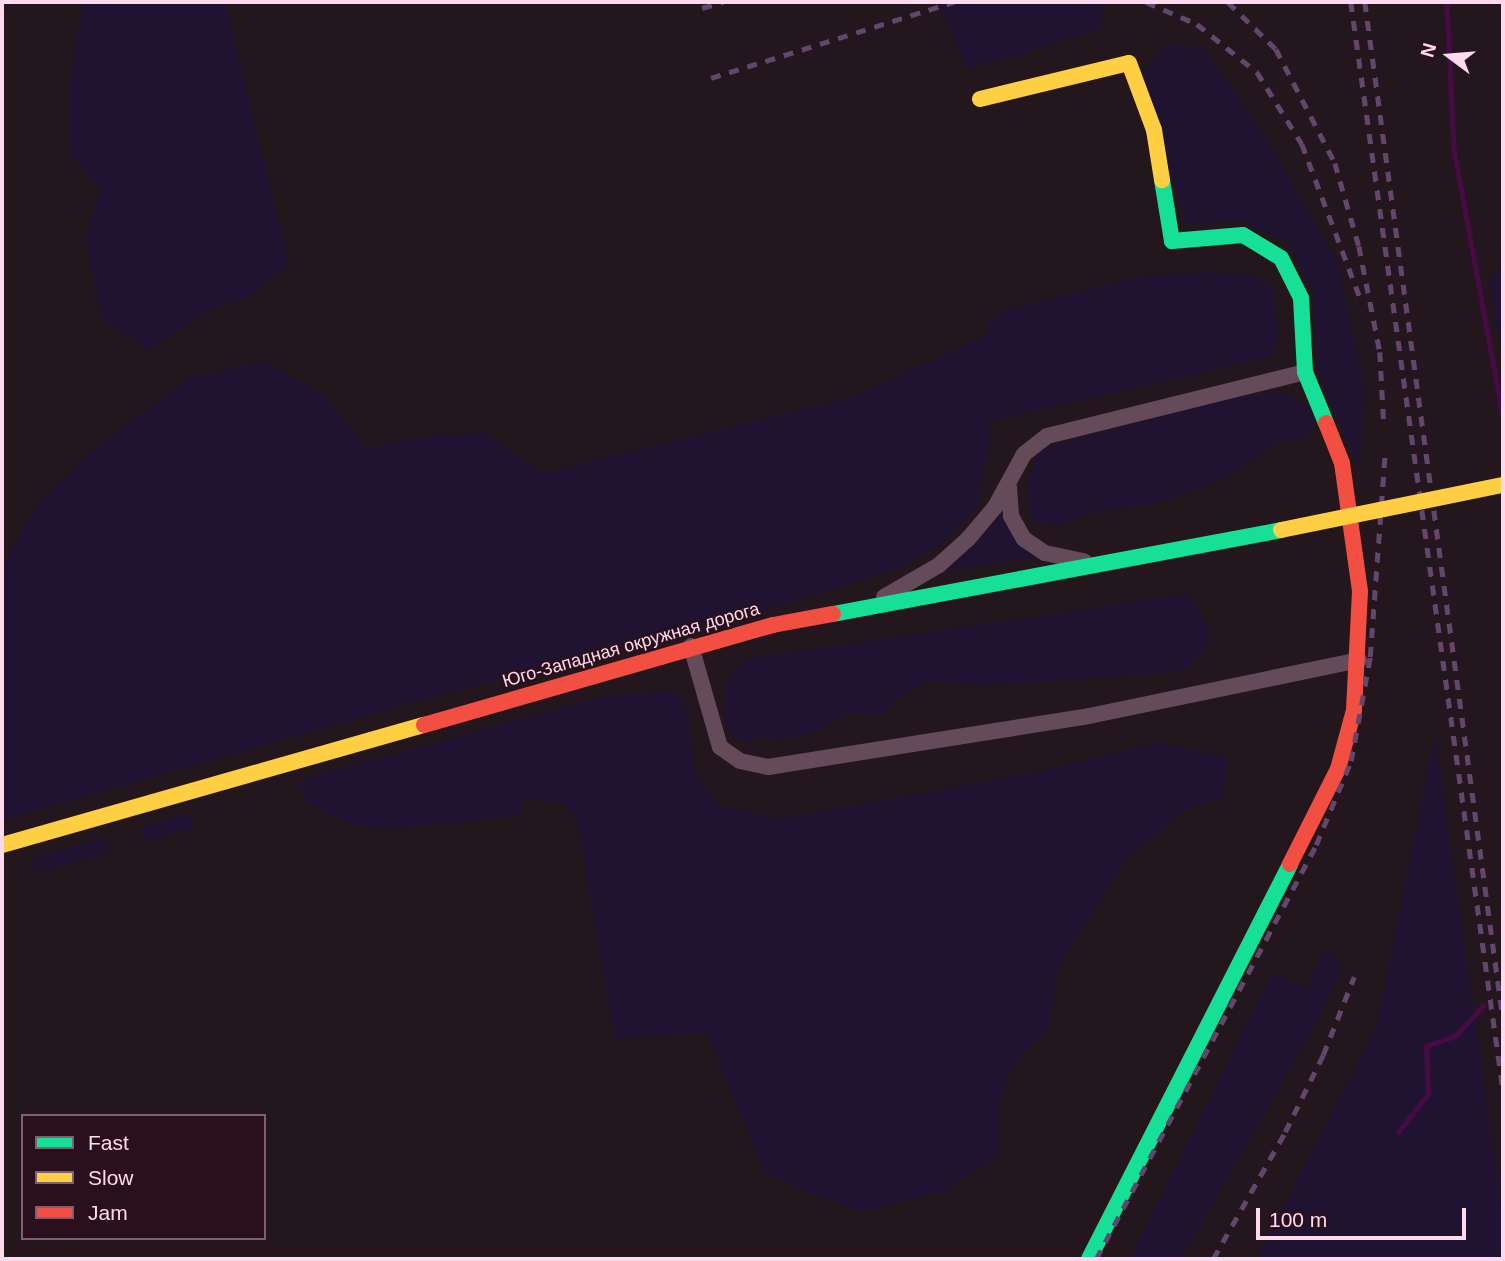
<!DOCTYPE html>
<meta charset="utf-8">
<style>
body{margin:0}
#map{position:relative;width:1505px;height:1261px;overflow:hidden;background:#24161d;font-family:Arial,sans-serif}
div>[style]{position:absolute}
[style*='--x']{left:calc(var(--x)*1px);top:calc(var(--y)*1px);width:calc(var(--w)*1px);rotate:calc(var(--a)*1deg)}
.green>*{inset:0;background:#1f1331}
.stream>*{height:4.5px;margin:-2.25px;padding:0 2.25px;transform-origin:2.25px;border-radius:2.25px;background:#460b45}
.street>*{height:16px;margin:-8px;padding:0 8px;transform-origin:8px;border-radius:8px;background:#654b59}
.fast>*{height:16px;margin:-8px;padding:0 8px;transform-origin:8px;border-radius:8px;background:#16e098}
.slow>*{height:16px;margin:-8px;padding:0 8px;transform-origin:8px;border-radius:8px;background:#ffcf43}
.jam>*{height:16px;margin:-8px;padding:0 8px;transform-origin:8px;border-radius:8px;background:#f24e42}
.rail>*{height:4.5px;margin-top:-2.25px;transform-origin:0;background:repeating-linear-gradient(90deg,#64466d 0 10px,transparent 0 19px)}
.slow-bridge>*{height:16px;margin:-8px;padding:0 8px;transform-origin:8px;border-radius:8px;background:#ffcf43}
span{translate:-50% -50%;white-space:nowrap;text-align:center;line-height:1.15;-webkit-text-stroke:5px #2a101c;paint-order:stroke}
.street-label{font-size:18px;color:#ffd9ed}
.frame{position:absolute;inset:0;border:4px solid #ffd9ed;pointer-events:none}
.legend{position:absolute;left:21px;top:1114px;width:245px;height:126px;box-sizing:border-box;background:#2a101c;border:2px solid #7f6070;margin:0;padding:9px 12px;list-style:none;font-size:21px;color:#ffd9ed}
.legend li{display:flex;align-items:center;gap:14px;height:35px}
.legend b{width:35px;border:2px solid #7f6070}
.north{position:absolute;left:1414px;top:21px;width:70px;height:70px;-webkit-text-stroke:5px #2a101c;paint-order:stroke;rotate:286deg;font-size:19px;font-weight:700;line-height:28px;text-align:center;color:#ffd9ed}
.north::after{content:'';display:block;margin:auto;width:24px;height:32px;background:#ffd9ed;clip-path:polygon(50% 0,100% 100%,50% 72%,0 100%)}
.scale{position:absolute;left:1256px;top:1208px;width:210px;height:32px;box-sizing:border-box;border:4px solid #ffd9ed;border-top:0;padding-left:9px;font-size:21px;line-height:24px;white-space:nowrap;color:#ffd9ed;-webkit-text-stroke:5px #2a101c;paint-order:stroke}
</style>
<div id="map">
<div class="green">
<i style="clip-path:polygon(83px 2px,225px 2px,289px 264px,251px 296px,205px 312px,149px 350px,102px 318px,85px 242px,101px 188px,70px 155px,69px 85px)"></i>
<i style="clip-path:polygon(939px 2px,1106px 2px,1098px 30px,967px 69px)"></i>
<i style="clip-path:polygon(1165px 44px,1203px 48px,1259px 127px,1337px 261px,1365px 389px,1359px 470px,1319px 373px,1313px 294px,1289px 243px,1243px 222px,1186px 223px,1143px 73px)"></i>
<i style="clip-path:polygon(1503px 265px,1503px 361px,1489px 280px)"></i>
<i style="clip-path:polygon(1201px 272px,1257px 275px,1272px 289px,1279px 330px,1272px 356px,990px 422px,990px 445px,976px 508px,941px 544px,899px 568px,786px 604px,429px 698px,2px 820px,2px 566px,39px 502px,89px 453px,188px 379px,265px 361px,326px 398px,366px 449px,404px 439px,483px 432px,541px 473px,853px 397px,987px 335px,987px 325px,1006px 309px,1146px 276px)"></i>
<i style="clip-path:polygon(1279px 392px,1310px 407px,1316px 428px,1301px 439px,1279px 440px,1225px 479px,1157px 503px,1096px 512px,1059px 525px,1037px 523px,1032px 517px,1027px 482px,1037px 454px,1047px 447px,1237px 396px)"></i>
<i style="clip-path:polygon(1003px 514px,1013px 537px,1036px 558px,945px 571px)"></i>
<i style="clip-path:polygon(1188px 594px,1211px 632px,1202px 654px,1181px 672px,979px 686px,931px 680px,900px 697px,882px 716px,848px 712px,822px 730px,781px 741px,759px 737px,747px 743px,731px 735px,724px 714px,726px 684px,739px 664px,751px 658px)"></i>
<i style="clip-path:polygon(671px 690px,681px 698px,687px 713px,695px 771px,717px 805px,780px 819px,1036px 772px,1160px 742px,1228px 758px,1223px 797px,1187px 809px,1130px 854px,1102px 896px,1060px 964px,1046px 1033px,1016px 1059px,1000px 1096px,1000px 1153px,945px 1191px,861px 1212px,765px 1174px,707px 1033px,615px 1039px,576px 816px,558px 801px,522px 800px,520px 816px,382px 830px,348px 823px,302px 800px,306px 796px,299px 785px,309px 777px,605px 696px)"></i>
<i style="clip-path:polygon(1435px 733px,1503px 1216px,1503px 1259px,1256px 1259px,1376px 1029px)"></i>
<i style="clip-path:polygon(189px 814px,194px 829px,143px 842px,142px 827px)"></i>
<i style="clip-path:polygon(95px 840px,107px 841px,110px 853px,34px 873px,33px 858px)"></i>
<i style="clip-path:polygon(1325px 949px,1344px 964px,1312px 1030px,1181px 1259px,1130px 1259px,1272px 973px,1306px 989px)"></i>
</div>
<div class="stream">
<i style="--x:1447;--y:2;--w:147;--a:87.3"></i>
<i style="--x:1454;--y:149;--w:272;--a:79.6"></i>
<i style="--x:1398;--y:1132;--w:48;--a:-51.7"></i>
<i style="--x:1428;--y:1094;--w:48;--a:-92.4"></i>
<i style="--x:1426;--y:1046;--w:31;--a:-19"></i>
<i style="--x:1455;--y:1036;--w:41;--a:-47"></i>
</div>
<div class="street">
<i style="--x:1009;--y:487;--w:29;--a:86"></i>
<i style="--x:1011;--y:516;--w:26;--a:61"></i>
<i style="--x:1024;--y:539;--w:25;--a:34"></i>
<i style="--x:1045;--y:553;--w:40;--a:12"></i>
<i style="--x:884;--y:597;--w:64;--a:-30.2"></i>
<i style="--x:939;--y:565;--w:39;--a:-42"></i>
<i style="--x:968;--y:539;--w:42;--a:-49.8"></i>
<i style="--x:995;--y:507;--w:60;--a:-61.3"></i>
<i style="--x:1024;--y:454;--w:29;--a:-38"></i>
<i style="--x:1047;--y:436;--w:266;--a:-13.9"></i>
<i style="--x:691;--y:646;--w:105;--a:74"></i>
<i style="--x:720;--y:747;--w:24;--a:35"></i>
<i style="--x:740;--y:761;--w:29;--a:12"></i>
<i style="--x:768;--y:767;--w:325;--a:-9"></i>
<i style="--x:1089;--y:716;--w:276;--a:-11.7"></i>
</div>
<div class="fast">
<i style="--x:1162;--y:180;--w:62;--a:80.7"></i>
<i style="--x:1172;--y:241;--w:71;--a:-4.8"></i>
<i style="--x:1243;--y:235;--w:44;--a:31.2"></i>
<i style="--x:1281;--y:258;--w:45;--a:63.4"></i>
<i style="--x:1301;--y:298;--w:74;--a:86.9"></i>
<i style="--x:1305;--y:372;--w:55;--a:67.6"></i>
<i style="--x:833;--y:614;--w:456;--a:-10.6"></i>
<i style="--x:1089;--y:1259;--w:443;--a:-63"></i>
</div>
<div class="slow">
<i style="--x:980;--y:99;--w:153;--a:-13.6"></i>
<i style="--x:1129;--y:63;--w:72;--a:69.5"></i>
<i style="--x:1154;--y:130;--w:51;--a:80.9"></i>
<i style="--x:2;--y:845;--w:439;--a:-15.9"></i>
</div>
<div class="jam">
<i style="--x:424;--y:725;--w:363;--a:-16"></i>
<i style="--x:773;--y:625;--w:61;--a:-10.4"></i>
<i style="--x:1290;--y:864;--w:106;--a:-63.2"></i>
<i style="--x:1338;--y:769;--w:61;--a:-74.8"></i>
<i style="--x:1354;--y:710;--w:119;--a:-87.1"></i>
<i style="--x:1360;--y:591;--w:129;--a:-98"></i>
<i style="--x:1342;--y:463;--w:43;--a:-111.8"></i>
</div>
<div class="rail">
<i style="--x:1146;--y:2;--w:56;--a:23.3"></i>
<i style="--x:1197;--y:24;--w:77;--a:38.7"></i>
<i style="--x:1257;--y:72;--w:85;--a:58"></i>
<i style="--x:1302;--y:144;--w:170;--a:69.3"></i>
<i style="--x:1228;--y:2;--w:67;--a:44.4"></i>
<i style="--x:1276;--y:49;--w:128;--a:62.6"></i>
<i style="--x:1335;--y:163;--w:86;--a:73.9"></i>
<i style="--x:1359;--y:246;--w:108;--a:78.8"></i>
<i style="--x:1380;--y:352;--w:75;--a:86.9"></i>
<i style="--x:1351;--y:2;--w:1098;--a:82.04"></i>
<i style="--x:1365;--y:2;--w:1026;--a:82.27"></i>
<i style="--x:702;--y:8;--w:22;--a:-16"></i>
<i style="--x:711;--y:78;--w:255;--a:-17.4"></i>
<i style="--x:1096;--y:1259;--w:469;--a:-62"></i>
<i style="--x:1316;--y:845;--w:91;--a:-67.4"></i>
<i style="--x:1351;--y:761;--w:106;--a:-79.6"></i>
<i style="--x:1370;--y:657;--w:203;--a:-85.8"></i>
<i style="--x:1213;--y:1259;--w:146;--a:-60.4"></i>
<i style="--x:1285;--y:1132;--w:86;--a:-63.7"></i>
<i style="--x:1323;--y:1055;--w:84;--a:-68.3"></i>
</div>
<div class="slow-bridge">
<i style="--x:1281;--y:530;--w:227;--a:-11.5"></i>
</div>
<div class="street-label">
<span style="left:631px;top:645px;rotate:-16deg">Юго-Западная окружная дорога</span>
</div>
<div class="frame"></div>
<ul class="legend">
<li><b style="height:9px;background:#16e098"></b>Fast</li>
<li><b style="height:9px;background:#ffcf43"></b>Slow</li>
<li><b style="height:9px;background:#f24e42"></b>Jam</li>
</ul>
<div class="north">N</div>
<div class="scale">100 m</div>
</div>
